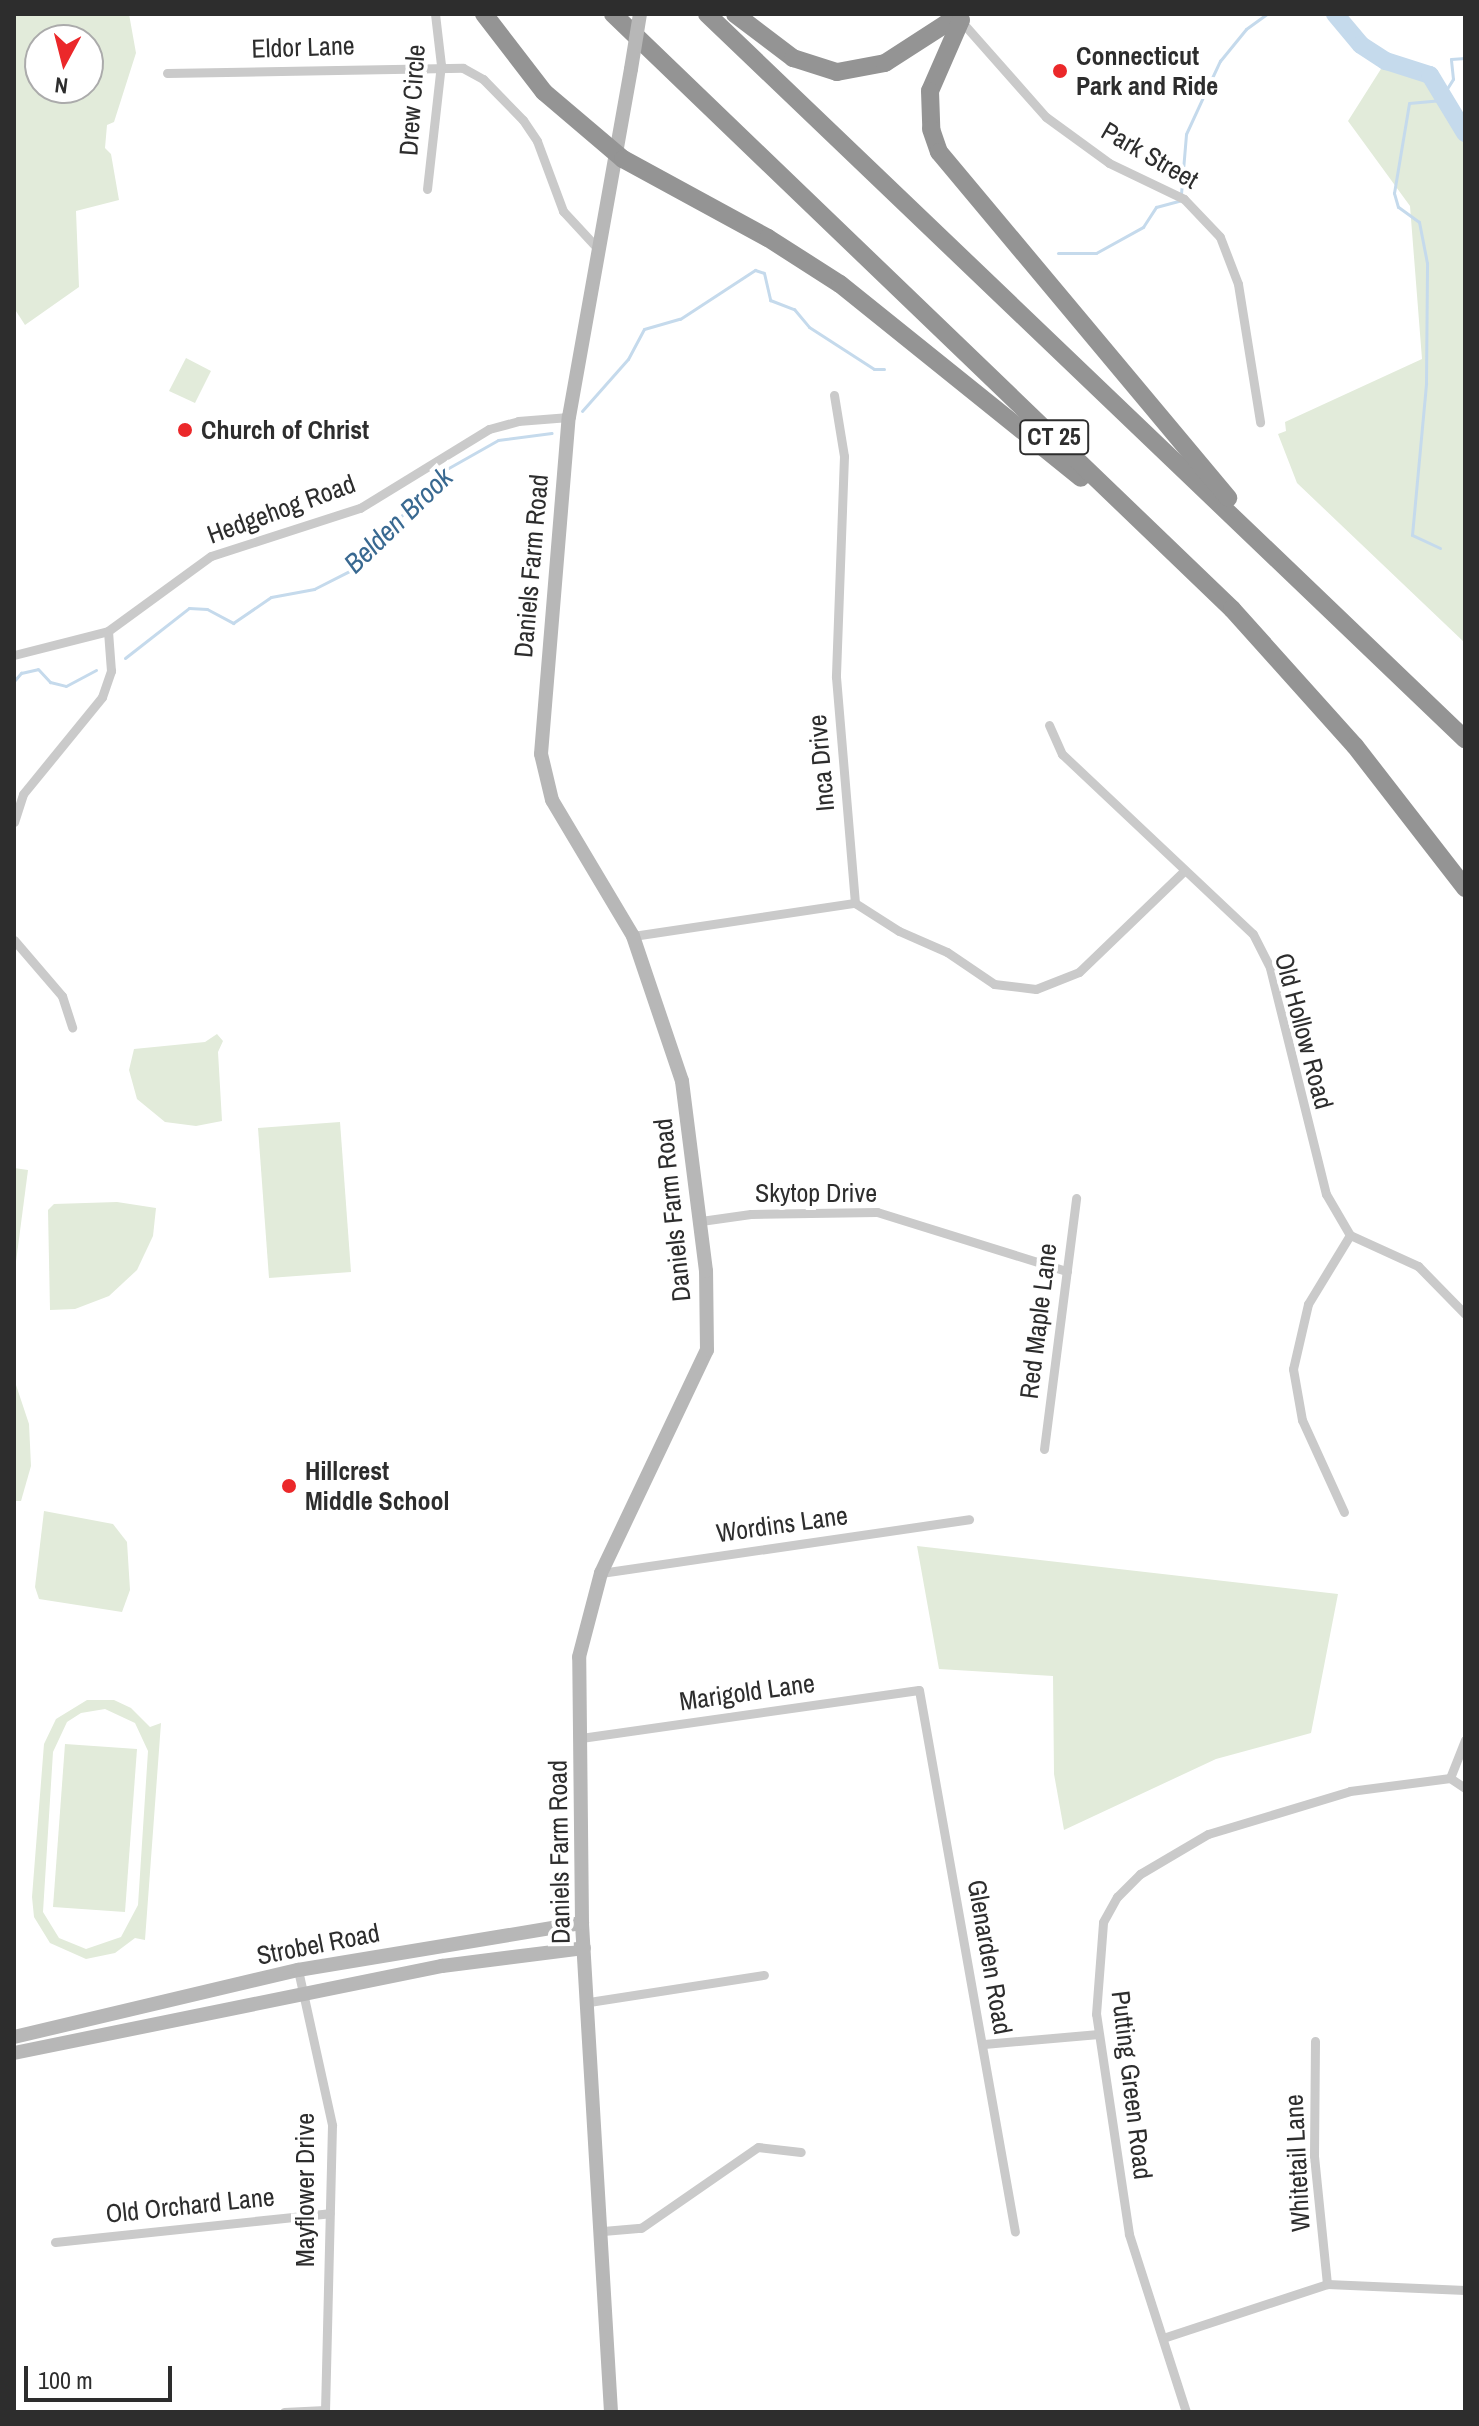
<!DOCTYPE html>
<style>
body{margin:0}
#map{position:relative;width:1479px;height:2426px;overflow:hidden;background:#fff;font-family:"Archivo Narrow",sans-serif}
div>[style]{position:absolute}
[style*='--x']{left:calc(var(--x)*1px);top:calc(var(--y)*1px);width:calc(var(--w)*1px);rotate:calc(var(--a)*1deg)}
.green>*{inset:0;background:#e2ebda}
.stream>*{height:3px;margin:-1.5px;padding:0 1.5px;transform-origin:1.5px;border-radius:1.5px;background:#c5daec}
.river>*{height:18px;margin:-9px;padding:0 9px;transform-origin:9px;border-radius:9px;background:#c5daec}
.street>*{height:9px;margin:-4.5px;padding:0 4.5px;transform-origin:4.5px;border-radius:4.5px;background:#cacaca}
.secondary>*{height:14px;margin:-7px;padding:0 7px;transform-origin:7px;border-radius:7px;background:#b7b7b7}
.highway>*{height:18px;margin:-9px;padding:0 9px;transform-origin:9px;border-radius:9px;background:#949494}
.secondary-bridge>*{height:14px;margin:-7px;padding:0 7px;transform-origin:7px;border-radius:7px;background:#b7b7b7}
.dots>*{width:22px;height:22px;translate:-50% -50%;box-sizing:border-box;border:4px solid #fff;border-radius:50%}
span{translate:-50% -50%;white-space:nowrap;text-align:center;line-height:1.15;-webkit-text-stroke:8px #fff;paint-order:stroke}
.shield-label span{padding:2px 6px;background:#fff;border:2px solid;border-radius:6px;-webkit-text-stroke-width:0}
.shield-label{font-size:24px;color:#2d2d2d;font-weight:700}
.street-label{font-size:26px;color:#2d2d2d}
.poi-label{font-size:26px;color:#2d2d2d;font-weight:700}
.left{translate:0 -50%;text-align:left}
.water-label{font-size:28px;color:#396991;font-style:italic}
.frame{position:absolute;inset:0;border:16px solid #2d2d2d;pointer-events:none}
.north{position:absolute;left:24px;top:24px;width:80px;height:80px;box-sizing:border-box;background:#fff;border:2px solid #ababab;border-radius:50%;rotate:187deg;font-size:22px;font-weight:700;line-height:32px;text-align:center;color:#2d2d2d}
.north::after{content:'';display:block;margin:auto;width:28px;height:36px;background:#eb282a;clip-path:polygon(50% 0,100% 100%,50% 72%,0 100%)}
.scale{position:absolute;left:24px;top:2366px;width:148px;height:36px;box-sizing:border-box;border:4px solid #2d2d2d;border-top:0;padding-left:10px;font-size:24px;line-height:28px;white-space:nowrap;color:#2d2d2d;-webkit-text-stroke:6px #fff;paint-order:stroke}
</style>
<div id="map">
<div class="green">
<i style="clip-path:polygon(evenodd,14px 14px,129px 14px,136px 53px,114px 122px,107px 125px,105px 148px,111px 154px,119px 200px,76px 211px,79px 287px,25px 325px,14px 308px,14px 14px,88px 40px,88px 88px,40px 88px,40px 40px,88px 40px)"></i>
<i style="clip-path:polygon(1386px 61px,1430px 75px,1465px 124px,1465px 643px,1297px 483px,1278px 434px,1286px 431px,1285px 422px,1422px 359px,1410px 206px,1348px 121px)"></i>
<i style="clip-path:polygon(186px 358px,211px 371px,195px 403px,169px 391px)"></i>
<i style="clip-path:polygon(217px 1034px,223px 1041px,218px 1052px,222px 1121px,196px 1126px,165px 1122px,137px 1099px,129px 1070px,134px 1049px,205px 1042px)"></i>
<i style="clip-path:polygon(340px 1122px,351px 1272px,269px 1278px,258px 1128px)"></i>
<i style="clip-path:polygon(14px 1168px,28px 1170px,14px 1277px)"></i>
<i style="clip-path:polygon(117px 1202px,156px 1208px,153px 1236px,137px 1270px,109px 1296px,75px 1309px,50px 1310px,48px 1210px,54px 1204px)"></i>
<i style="clip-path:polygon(14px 1379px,29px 1424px,31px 1466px,21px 1501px,14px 1501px)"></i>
<i style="clip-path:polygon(44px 1511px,113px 1524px,127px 1542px,130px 1590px,122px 1612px,39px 1599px,35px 1587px)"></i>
<i style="clip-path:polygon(917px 1546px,1338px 1594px,1311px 1733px,1216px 1759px,1064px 1830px,1054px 1774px,1053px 1676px,939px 1669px)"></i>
<i style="clip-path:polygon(evenodd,87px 1700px,114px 1700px,131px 1708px,150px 1727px,161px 1723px,145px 1940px,135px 1938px,115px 1953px,86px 1959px,50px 1943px,34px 1917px,32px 1897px,44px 1744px,56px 1719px,87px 1700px,105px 1709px,135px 1723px,148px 1751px,138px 1905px,121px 1937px,86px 1949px,59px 1938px,43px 1912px,53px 1752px,67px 1722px,81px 1713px,105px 1709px)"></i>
<i style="clip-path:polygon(65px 1744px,137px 1749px,125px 1912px,53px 1907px)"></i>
</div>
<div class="stream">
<i style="--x:1443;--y:95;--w:19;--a:-58"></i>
<i style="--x:1453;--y:79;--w:20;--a:-96"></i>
<i style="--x:1451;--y:59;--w:14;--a:-4"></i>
<i style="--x:1181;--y:194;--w:60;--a:-85.2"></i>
<i style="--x:1186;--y:134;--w:43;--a:-65.2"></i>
<i style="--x:1204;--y:95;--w:38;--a:-65"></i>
<i style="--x:1220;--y:61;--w:41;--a:-50.9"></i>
<i style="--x:1246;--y:29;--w:26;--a:-36"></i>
<i style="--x:1058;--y:253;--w:38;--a:0"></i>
<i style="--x:1096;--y:253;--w:54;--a:-29"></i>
<i style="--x:1143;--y:227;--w:24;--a:-57"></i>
<i style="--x:1156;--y:207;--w:24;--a:-15"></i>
<i style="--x:582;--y:411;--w:69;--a:-48.5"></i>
<i style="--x:628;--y:359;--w:34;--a:-62"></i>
<i style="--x:644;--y:329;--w:37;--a:-16"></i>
<i style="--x:680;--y:319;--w:90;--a:-33.2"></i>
<i style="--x:755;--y:270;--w:9;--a:18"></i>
<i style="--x:764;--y:273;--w:28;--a:77"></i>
<i style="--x:770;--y:300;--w:26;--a:21"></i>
<i style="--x:794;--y:309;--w:23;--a:50"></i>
<i style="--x:809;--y:327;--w:77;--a:32.9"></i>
<i style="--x:874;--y:369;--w:10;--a:0"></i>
<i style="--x:1440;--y:548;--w:31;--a:-155"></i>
<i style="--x:1412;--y:535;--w:153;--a:-84.7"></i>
<i style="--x:1426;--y:383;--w:120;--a:-89.5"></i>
<i style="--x:1427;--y:263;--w:42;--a:-101"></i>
<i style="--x:1419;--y:222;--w:26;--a:-144"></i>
<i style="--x:1398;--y:207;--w:15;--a:-106"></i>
<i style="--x:1394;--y:193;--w:91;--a:-80.5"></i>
<i style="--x:1409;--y:103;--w:36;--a:-5"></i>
<i style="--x:125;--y:658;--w:81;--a:-38"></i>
<i style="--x:189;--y:608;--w:18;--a:3"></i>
<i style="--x:207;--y:609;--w:30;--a:28"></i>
<i style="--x:233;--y:623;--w:46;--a:-34.4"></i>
<i style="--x:271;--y:597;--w:44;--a:-10.5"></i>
<i style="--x:314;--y:589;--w:39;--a:-27"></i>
<i style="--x:349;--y:571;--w:139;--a:-46.5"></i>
<i style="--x:445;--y:470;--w:61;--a:-29.5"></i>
<i style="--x:498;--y:440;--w:54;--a:-7.4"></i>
<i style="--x:14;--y:681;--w:11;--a:-49"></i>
<i style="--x:21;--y:673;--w:17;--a:-13"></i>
<i style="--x:38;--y:669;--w:18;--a:47"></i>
<i style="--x:50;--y:682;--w:16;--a:14"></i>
<i style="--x:66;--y:686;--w:34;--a:-28"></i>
</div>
<div class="river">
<i style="--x:1335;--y:14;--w:40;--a:50"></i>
<i style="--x:1361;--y:45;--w:30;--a:33"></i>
<i style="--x:1386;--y:61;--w:46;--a:17.7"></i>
<i style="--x:1430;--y:75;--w:68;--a:58.9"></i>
</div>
<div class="street">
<i style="--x:961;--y:21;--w:128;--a:48.5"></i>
<i style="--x:1046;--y:117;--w:78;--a:36.1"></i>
<i style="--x:1109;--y:163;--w:83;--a:25.6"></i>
<i style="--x:1184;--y:199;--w:52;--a:46.5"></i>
<i style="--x:1220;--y:237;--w:50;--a:69"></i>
<i style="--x:1238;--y:284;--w:140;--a:80.9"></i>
<i style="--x:167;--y:73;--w:296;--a:-1"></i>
<i style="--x:463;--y:68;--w:23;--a:29"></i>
<i style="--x:483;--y:79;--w:57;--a:45.7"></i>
<i style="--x:523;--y:120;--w:25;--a:56"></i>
<i style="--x:537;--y:141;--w:75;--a:69.6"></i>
<i style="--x:563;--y:211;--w:54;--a:47.2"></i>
<i style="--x:427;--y:189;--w:125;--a:-83.6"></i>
<i style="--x:441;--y:65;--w:51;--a:-96.7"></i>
<i style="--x:834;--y:395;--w:62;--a:80.7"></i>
<i style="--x:844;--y:456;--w:221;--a:92.1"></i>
<i style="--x:836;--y:677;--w:227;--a:85.2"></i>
<i style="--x:14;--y:655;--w:97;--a:-14.3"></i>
<i style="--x:108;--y:631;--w:127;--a:-36.1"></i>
<i style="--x:211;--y:556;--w:157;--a:-17.9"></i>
<i style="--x:360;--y:508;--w:151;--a:-31.5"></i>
<i style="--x:489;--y:429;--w:30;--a:-15"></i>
<i style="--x:518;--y:421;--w:51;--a:-4.5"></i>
<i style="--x:1049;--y:725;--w:32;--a:66"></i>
<i style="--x:1062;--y:754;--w:262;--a:43.3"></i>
<i style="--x:1253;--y:934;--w:38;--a:63"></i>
<i style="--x:1270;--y:968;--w:233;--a:76.1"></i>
<i style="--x:1326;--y:1194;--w:48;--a:59.7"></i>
<i style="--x:1350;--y:1235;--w:75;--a:24.5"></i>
<i style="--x:1418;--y:1266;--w:67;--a:45.6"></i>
<i style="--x:14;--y:822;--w:29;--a:-72"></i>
<i style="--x:23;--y:794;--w:125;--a:-50.8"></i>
<i style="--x:102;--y:697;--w:28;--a:-71"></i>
<i style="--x:111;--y:671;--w:40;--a:-94.3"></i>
<i style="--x:855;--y:903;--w:52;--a:32.5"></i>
<i style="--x:899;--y:931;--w:52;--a:23.6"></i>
<i style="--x:947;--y:952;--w:57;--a:34.2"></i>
<i style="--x:994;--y:984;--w:42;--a:6.8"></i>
<i style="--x:1036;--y:989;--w:46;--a:-21.6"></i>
<i style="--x:1079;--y:972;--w:146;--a:-43.9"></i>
<i style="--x:633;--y:936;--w:224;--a:-8.5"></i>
<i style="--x:14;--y:940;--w:74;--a:49.4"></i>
<i style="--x:62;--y:996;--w:33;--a:72"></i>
<i style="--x:701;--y:1221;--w:50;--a:-8"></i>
<i style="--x:751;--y:1214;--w:126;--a:-0.9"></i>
<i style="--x:877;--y:1212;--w:199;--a:17.3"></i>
<i style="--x:1044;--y:1449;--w:253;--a:-82.7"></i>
<i style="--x:1344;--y:1512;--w:101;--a:-114.5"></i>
<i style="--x:1302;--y:1420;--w:52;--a:-100"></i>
<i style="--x:1293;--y:1369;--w:67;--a:-77"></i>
<i style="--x:1308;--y:1304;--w:81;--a:-58.7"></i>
<i style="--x:601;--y:1573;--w:372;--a:-8.3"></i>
<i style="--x:581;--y:1738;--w:341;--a:-8.1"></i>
<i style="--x:919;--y:1690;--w:550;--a:79.96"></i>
<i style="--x:1450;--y:1778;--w:41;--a:-68.5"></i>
<i style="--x:298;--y:1970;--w:159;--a:77.6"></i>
<i style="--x:332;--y:2125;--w:287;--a:91.4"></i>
<i style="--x:589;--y:2002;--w:177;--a:-8.8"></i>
<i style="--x:1315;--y:2041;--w:115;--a:90.5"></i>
<i style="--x:1314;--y:2156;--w:129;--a:84.2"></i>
<i style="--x:984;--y:2044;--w:115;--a:-5"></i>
<i style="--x:603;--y:2231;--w:38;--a:-5"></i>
<i style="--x:641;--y:2228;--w:142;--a:-34.7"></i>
<i style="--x:758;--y:2147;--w:43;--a:6.6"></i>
<i style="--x:55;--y:2242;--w:276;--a:-6"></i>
<i style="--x:1163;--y:2338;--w:173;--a:-18.2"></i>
<i style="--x:1327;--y:2284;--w:138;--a:2.5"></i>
<i style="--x:284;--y:2412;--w:41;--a:-2.8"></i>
<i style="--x:1186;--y:2412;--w:187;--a:-107.8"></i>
<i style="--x:1129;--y:2234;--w:222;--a:-98.5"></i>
<i style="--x:1096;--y:2014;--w:92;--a:-85.6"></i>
<i style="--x:1103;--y:1922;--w:29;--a:-61"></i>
<i style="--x:1117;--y:1897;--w:33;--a:-45"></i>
<i style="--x:1140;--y:1874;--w:79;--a:-30.5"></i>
<i style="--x:1208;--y:1834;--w:148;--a:-16.8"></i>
<i style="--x:1350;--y:1791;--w:101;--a:-7.4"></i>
<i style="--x:1450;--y:1778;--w:18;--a:34"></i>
</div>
<div class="secondary">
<i style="--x:14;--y:2037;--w:292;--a:-13.3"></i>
<i style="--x:298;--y:1970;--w:288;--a:-9.4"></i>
<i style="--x:14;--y:2053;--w:437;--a:-11.5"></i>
<i style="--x:442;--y:1966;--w:143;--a:-7.2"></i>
<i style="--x:611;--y:2412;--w:490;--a:-93.4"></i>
<i style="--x:582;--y:1923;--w:266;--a:-90.6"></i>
<i style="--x:579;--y:1657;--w:87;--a:-75.3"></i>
<i style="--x:601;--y:1573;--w:247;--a:-64.6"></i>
<i style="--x:707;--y:1350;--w:79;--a:-90.7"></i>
<i style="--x:706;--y:1271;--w:192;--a:-97.2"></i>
<i style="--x:682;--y:1081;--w:153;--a:-108.7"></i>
<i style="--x:633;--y:936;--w:158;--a:-120.8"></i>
<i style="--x:552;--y:800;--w:47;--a:-103.4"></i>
<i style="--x:541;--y:754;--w:338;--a:-85.3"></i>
<i style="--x:569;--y:417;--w:353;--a:-79.9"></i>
</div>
<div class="highway">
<i style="--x:484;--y:14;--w:98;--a:52.4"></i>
<i style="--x:544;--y:92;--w:104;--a:40.3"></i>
<i style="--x:623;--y:159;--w:165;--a:28.6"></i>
<i style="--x:768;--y:238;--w:85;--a:32.6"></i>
<i style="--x:840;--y:284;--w:309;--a:38.8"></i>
<i style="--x:613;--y:14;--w:859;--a:43.87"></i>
<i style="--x:1232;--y:609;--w:184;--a:48.1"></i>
<i style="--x:1355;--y:746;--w:180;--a:52.2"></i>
<i style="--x:707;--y:14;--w:1049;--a:43.73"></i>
<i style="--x:735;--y:14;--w:73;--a:37.2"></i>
<i style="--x:793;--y:58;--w:46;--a:17.7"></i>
<i style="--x:837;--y:72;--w:49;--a:-10.6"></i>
<i style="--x:885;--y:63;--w:74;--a:-32.8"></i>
<i style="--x:947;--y:23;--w:14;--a:-12"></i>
<i style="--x:961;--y:20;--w:77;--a:113.6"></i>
<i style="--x:930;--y:91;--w:38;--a:88"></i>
<i style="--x:931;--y:129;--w:24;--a:71"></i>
<i style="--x:939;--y:152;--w:451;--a:50.1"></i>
</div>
<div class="secondary-bridge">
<i style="--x:631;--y:69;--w:56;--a:-80.7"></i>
</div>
<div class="dots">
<i style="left:1060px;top:71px;background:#eb282a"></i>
<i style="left:185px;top:430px;background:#eb282a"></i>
<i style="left:289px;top:1486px;background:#eb282a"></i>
</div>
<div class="shield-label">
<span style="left:1054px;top:437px">CT 25</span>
</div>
<div class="street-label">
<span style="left:303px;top:47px;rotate:-2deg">Eldor Lane</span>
<span style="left:412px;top:100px;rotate:-86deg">Drew Circle</span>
<span style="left:1150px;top:155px;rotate:30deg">Park Street</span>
<span style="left:281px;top:509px;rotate:-20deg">Hedgehog Road</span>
<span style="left:531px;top:566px;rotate:-85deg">Daniels Farm Road</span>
<span style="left:821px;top:763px;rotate:-95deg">Inca Drive</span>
<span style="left:1304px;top:1031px;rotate:75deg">Old Hollow Road</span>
<span style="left:816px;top:1193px">Skytop Drive</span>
<span style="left:672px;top:1210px;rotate:-96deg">Daniels Farm Road</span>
<span style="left:1038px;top:1321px;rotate:-83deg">Red Maple Lane</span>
<span style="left:782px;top:1524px;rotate:-8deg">Wordins Lane</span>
<span style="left:747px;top:1692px;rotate:-8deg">Marigold Lane</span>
<span style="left:559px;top:1852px;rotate:-91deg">Daniels Farm Road</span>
<span style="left:318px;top:1944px;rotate:-11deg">Strobel Road</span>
<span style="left:990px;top:1957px;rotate:80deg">Glenarden Road</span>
<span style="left:1132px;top:2085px;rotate:83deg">Putting Green Road</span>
<span style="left:1297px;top:2163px;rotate:-93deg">Whitetail Lane</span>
<span style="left:305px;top:2190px;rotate:-90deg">Mayflower Drive</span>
<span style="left:190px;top:2205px;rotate:-6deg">Old Orchard Lane</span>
</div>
<div class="poi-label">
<span class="left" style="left:1076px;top:71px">Connecticut<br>Park and Ride</span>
<span class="left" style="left:201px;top:430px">Church of Christ</span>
<span class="left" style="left:305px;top:1486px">Hillcrest<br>Middle School</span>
</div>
<div class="water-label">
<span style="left:398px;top:520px;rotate:-44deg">Belden Brook</span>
</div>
<div class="frame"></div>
<div class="north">N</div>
<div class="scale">100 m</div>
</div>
